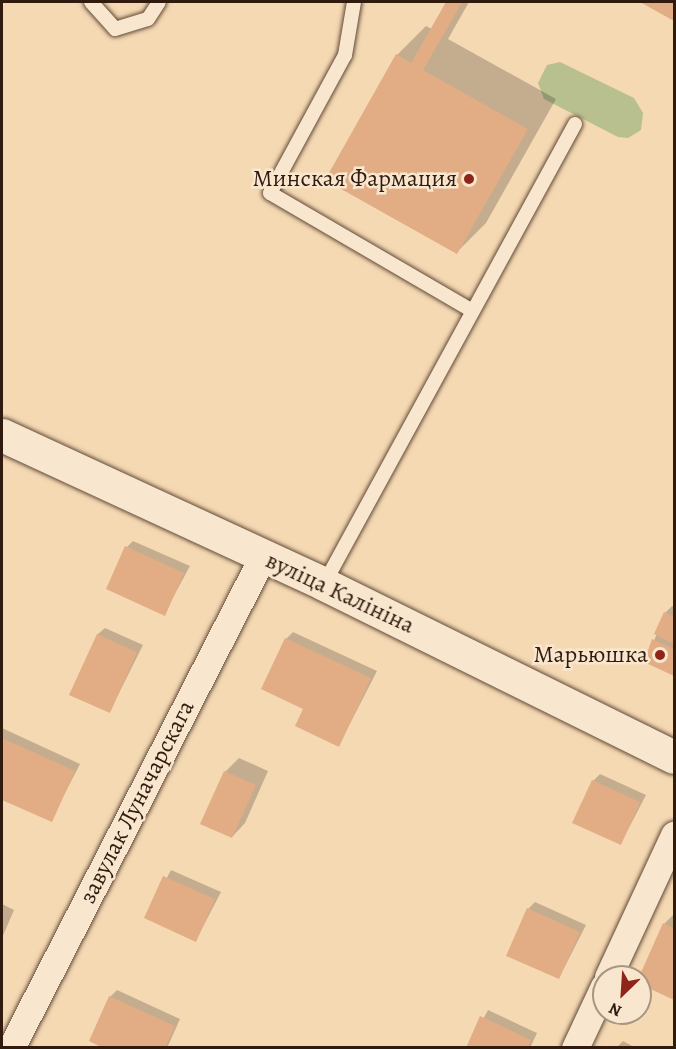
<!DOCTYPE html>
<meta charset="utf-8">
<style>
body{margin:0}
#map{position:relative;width:676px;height:1049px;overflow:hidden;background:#f5d9b3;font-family:Alegreya,serif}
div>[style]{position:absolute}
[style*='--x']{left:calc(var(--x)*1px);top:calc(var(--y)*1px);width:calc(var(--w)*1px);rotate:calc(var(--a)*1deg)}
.green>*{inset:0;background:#b8c08f}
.shadow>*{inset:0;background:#0003}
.building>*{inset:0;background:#e2ac84}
.roads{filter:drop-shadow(0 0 2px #624a38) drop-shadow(0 0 2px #624a38)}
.lane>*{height:14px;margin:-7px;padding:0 7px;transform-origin:7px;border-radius:7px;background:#f8e6ce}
.street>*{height:27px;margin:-13.5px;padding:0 13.5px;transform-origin:13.5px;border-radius:13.5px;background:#f8e6ce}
.secondary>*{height:33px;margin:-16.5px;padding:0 16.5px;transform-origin:16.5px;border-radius:16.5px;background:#f8e6ce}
.dots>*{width:16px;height:16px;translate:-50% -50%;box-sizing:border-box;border:3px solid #f8e6ce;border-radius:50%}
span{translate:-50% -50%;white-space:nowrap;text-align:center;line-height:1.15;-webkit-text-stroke:5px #f8e6ce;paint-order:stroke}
.poi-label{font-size:24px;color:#311b0f}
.right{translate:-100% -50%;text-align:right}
.street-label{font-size:24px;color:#311b0f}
.frame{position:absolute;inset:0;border:3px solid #311b0f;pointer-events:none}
.north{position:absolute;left:592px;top:965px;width:60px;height:60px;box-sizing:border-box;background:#f8e6ce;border:2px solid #a89582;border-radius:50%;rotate:205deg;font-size:16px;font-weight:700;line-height:24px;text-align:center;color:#311b0f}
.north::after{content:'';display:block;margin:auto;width:21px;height:27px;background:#8f2418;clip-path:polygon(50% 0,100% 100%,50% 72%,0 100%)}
</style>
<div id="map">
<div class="green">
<i style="clip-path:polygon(560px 62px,634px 98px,643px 113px,641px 130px,628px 138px,618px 137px,544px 99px,538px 83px,547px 65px)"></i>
</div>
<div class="shadow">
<i style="clip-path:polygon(447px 2px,469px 2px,448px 39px,556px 99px,486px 223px,457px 252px,397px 55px,426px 26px,432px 29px)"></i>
<i style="clip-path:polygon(644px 2px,674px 2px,674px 19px)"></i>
<i style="clip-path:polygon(133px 541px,190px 566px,164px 614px,127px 547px)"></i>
<i style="clip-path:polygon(672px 606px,674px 607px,674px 674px,646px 661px,665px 613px)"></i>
<i style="clip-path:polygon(105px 628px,143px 645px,110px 711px,71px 694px,98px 634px)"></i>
<i style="clip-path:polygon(293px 632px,377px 671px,339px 745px,305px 708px,286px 639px)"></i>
<i style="clip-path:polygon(2px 728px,80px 764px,51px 820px,2px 798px)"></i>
<i style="clip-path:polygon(239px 758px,268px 771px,245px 823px,232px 837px,202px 824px,225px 772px)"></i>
<i style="clip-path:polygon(600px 774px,646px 795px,621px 843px,593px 781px)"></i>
<i style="clip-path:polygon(171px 870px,221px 892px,196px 940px,146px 918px)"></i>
<i style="clip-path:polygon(535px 902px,586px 925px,559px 978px,528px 909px)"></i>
<i style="clip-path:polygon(2px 904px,14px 910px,2px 938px)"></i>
<i style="clip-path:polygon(674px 914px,674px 998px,640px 983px,664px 924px)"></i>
<i style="clip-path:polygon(117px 990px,180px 1019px,167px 1048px,107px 1048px,110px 997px)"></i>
<i style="clip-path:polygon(488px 1010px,537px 1033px,530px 1048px,468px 1048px)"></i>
<i style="clip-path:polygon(623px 1041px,636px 1048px,616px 1048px)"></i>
</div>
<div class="building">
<i style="clip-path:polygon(446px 2px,462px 2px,423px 70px,528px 129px,457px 254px,325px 180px,396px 54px,411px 63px)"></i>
<i style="clip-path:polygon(640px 2px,674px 2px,674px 21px)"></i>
<i style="clip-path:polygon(125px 546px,184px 573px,165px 616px,106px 589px)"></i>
<i style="clip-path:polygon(664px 612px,674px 617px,674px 644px,654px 634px)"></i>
<i style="clip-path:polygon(97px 634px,137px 652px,110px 713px,69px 695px)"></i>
<i style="clip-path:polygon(285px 638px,371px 678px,339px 747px,295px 726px,303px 709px,261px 689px)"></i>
<i style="clip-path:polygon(652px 639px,674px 649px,674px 676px,644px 662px)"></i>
<i style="clip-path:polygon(2px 738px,75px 771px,52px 822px,2px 800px)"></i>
<i style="clip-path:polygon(224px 771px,256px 785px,232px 838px,200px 824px)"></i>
<i style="clip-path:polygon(592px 780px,640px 802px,621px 845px,572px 823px)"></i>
<i style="clip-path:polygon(163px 876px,215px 899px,196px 942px,144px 918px)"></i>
<i style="clip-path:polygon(527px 908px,580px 932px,559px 979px,506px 956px)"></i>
<i style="clip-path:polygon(663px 923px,674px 928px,674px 1000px,640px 984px,639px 977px)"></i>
<i style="clip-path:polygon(109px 996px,175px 1026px,165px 1048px,103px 1048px,89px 1041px)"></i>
<i style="clip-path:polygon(480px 1016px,531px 1040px,528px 1048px,466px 1048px)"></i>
</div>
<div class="roads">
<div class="lane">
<i style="--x:91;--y:2;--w:36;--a:48"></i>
<i style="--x:115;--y:29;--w:34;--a:-17"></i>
<i style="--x:148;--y:19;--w:20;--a:-57"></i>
<i style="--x:354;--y:2;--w:54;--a:99.6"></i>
<i style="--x:345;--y:55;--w:157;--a:118.5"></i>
<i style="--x:270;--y:193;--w:233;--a:30.2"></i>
<i style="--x:324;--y:584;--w:524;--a:-61.38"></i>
</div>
<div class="street">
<i style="--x:608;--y:977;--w:157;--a:-65.1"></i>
<i style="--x:11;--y:1048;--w:553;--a:-62.88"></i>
<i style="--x:575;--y:1048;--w:68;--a:-64.9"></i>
</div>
<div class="secondary">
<i style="--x:2;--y:435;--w:355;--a:24.8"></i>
<i style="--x:324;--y:584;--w:390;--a:26.3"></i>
</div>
</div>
<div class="dots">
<i style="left:469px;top:179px;background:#8f2418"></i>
<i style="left:660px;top:655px;background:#8f2418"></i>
</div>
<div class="poi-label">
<span class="right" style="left:457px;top:179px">Минская Фармация</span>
<span class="right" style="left:648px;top:655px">Марьюшка</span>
</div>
<div class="street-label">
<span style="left:340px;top:593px;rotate:25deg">вуліца Калініна</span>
<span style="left:137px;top:802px;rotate:-63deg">завулак Луначарскага</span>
</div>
<div class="frame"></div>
<div class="north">N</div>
</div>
